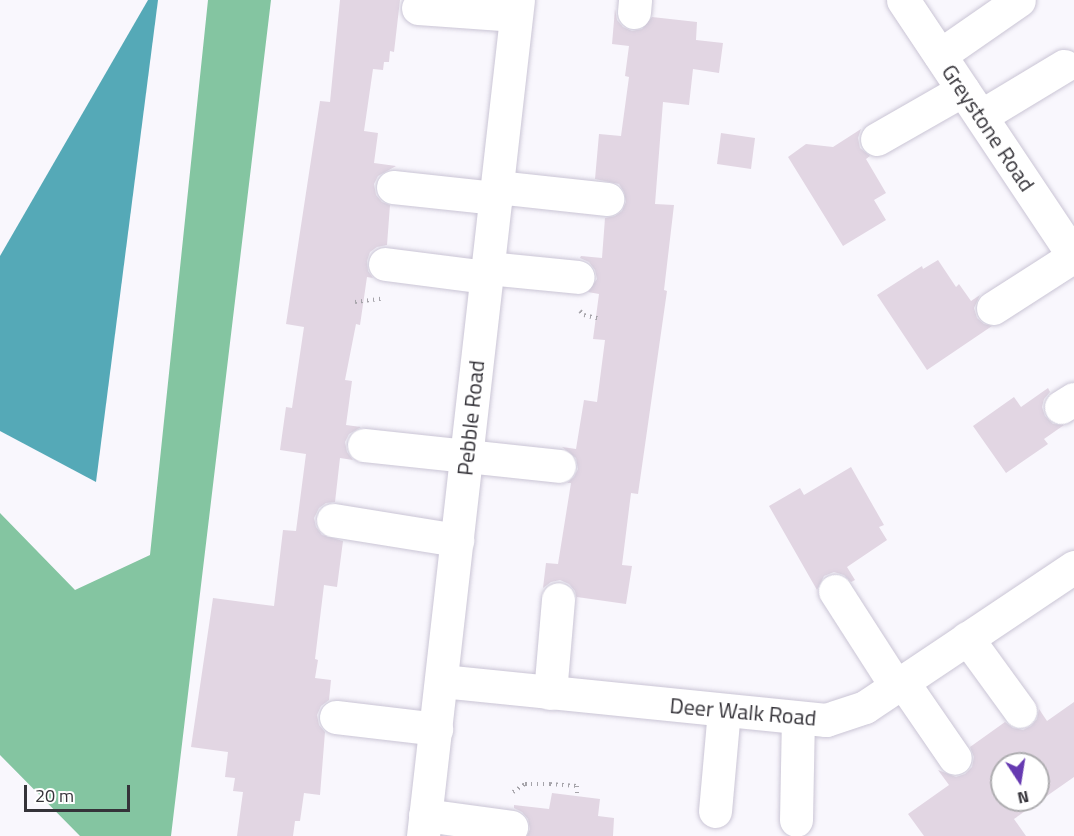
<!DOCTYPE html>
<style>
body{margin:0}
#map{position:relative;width:1074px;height:836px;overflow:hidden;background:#f9f7fd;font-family:"Titillium Web",sans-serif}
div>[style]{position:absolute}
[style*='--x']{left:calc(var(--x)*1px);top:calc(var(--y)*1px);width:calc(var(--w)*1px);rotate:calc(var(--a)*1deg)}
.forest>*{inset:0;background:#84c5a1}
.water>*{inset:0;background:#55a9b7}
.building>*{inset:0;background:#e2d6e3}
.path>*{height:4px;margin-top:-2px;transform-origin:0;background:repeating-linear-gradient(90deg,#a6a4aa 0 1.5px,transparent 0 6px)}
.roads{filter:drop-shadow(0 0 2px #cac5d5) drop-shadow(0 0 2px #cac5d5)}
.minor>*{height:33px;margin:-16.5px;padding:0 16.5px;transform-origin:16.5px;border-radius:16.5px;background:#fff}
span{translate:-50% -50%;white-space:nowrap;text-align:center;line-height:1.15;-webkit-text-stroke:5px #fff;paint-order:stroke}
.street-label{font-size:22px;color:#353339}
.north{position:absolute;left:990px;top:752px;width:60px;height:60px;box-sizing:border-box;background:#fff;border:2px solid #aeadb0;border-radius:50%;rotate:168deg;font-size:16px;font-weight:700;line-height:24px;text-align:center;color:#353339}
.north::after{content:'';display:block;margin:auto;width:21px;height:27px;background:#663ab1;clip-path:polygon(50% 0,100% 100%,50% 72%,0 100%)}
.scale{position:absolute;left:24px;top:785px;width:106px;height:27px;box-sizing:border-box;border:3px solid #353339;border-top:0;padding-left:8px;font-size:18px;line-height:21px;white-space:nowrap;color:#353339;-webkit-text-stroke:4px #fff;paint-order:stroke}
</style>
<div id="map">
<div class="forest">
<i style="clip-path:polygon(208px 0,271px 0,171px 836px,80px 836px,0 755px,0 513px,75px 590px,150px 555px)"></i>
</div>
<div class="water">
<i style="clip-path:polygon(148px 0,158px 0,96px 482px,0 431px,0 256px)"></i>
</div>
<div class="building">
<i style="clip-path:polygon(340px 0,400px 0,394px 52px,390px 51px,389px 62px,384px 62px,383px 70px,373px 69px,364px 131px,378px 133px,374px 163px,396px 166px,378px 176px,374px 184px,376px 195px,382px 202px,390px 205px,387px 245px,377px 247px,370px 252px,367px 261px,368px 271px,373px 278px,367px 277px,360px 325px,356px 324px,345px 380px,352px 381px,346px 425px,361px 427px,349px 434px,345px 442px,347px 452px,353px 460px,340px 458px,335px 502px,326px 503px,319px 508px,314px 518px,316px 527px,322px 535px,343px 541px,337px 587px,324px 585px,315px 659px,318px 660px,315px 678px,331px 680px,329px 700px,321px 706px,317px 715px,319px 725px,325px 732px,320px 795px,304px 793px,300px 821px,295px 821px,293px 836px,237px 836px,243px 792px,233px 791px,235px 778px,225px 777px,228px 752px,191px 747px,213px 598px,274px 606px,283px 530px,296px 531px,306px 454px,280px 450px,286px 407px,292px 408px,304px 327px,286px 324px,320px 101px,330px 102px)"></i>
<i style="clip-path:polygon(615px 9px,617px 20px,623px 27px,632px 31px,642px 29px,652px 17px,697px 22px,696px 40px,723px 43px,719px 73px,693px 69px,689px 105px,663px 102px,655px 204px,674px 205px,664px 290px,667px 291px,638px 494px,631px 493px,622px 565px,632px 566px,626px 604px,577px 597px,577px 600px,575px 591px,569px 584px,560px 580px,551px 582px,543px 588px,546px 563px,558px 564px,571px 483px,567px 483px,574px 477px,578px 469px,576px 458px,562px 447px,576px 449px,584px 400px,597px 402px,605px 340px,593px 339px,599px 294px,588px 292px,597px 279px,595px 270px,589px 262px,580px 258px,581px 256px,602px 258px,605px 218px,615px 216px,622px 211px,626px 202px,624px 192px,619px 184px,595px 179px,599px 134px,621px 136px,629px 77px,625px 76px,629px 46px,612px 44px)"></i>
<i style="clip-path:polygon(861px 129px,858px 138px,860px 148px,870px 156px,866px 159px,886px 193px,874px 200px,886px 220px,843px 246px,788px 157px,806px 144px,833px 147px)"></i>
<i style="clip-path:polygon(721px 133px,755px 138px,751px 169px,717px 164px)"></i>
<i style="clip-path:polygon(938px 260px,956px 287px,959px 284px,971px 301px,980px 295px,974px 308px,977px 318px,984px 324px,992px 326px,927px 370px,877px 295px,922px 266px,923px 269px)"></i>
<i style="clip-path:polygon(1048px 388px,1050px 392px,1044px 399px,1042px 407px,1045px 416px,1053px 424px,1064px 425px,1044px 439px,1048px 444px,1006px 473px,973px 426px,1014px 397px,1021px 407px)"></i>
<i style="clip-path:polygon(851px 467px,884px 525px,879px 527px,887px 540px,847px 567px,855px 580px,851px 582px,844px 575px,834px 572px,824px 576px,817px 590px,769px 506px,800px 488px,804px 495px)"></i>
<i style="clip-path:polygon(evenodd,1074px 702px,1074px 777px,1014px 819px,1026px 836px,924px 836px,908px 814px,949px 785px,938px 770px,956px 777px,965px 774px,972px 767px,974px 757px,970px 747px,1005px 722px,1013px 728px,1023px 730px,1031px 726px,1037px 719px,1039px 709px,1047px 721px,1074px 702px,1002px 764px,1038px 764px,1038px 800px,1002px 800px,1002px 764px)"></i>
<i style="clip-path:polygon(552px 793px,600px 799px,598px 816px,614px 818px,613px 836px,527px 836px,530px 829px,528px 819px,522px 812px,514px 808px,514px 805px,549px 809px)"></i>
</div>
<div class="path">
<i style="--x:355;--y:302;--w:26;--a:-7"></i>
<i style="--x:580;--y:311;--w:6;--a:45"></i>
<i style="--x:584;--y:315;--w:17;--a:13"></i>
<i style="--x:513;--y:792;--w:14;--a:-34"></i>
<i style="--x:525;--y:784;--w:25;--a:0"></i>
<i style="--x:550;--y:784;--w:27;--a:4"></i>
<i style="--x:577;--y:786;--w:10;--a:90"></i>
</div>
<div class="roads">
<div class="minor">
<i style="--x:903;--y:0;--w:308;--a:56.3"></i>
<i style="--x:418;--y:8;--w:98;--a:4.1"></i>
<i style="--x:634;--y:12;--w:12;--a:-85"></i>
<i style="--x:940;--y:55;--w:96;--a:-34.8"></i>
<i style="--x:981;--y:116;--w:97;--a:-31.1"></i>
<i style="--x:877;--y:139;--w:99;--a:-29.7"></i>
<i style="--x:393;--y:187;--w:104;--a:6.1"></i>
<i style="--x:497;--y:187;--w:111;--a:6.2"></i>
<i style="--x:385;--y:264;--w:103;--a:7.3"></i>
<i style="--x:488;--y:268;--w:90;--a:5.7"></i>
<i style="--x:993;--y:308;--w:96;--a:-32.7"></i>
<i style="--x:1061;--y:407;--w:15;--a:-32"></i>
<i style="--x:364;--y:445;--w:196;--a:6.1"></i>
<i style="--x:333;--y:520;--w:126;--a:9.2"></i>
<i style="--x:835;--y:591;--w:113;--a:57.3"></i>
<i style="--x:967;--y:638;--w:90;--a:54"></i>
<i style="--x:442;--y:681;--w:386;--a:5.8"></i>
<i style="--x:826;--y:720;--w:41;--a:-18.4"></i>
<i style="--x:865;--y:707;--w:252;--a:-33.8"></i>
<i style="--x:902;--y:681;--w:93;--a:55.5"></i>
<i style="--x:550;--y:693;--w:94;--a:-85.1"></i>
<i style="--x:336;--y:717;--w:101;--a:6.8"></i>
<i style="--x:715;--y:811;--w:100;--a:-84.9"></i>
<i style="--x:425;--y:815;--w:87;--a:7.9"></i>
<i style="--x:796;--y:820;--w:102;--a:-88.9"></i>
<i style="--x:423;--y:836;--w:841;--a:-83.52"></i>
</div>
</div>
<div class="street-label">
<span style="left:988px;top:128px;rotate:56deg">Greystone Road</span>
<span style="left:471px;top:418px;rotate:-84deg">Pebble Road</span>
<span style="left:743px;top:712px;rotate:5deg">Deer Walk Road</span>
</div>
<div class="north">N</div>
<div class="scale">20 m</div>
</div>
